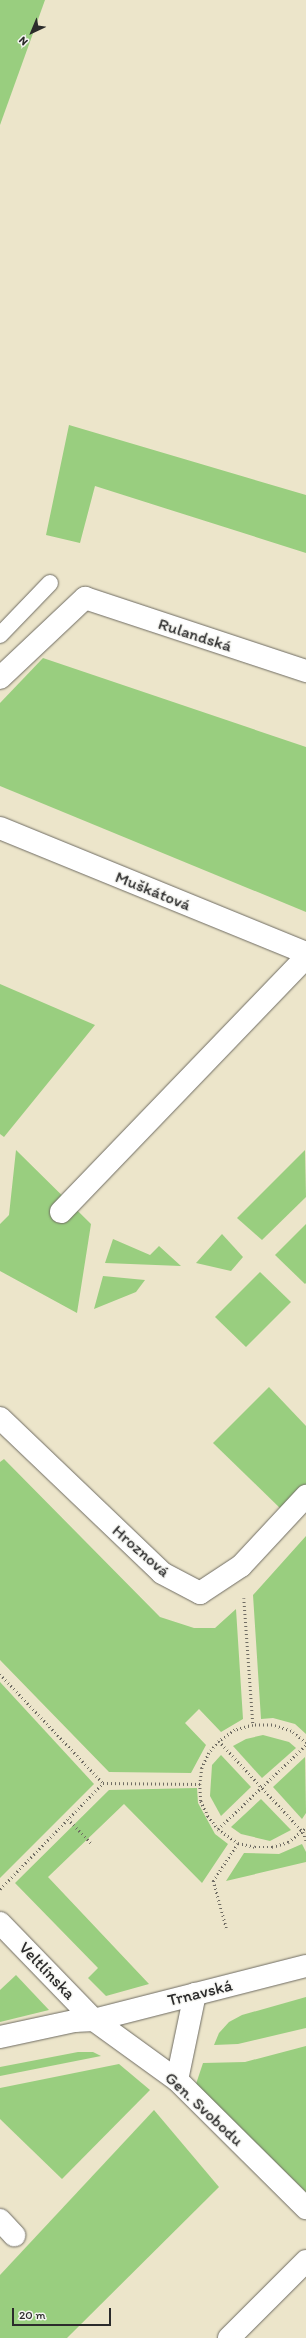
<!DOCTYPE html>
<meta charset="utf-8">
<style>
body{margin:0}
#map{position:relative;width:306px;height:2338px;overflow:hidden;background:#ece5ca;font-family:Itim,sans-serif}
div>[style]{position:absolute}
[style*='--x']{left:calc(var(--x)*1px);top:calc(var(--y)*1px);width:calc(var(--w)*1px);rotate:calc(var(--a)*1deg)}
.green>*{inset:0;background:#99ce7f}
.path>*{height:2.5px;margin-top:-1.25px;transform-origin:0;background:repeating-linear-gradient(90deg,#6f6c63 0 1px,transparent 0 4px)}
.roads{filter:drop-shadow(0 0 1px #6f6c63) drop-shadow(0 0 1px #6f6c63)}
.lane>*{height:16px;margin:-8px;padding:0 8px;transform-origin:8px;border-radius:8px;background:#fff}
.street>*{height:22px;margin:-11px;padding:0 11px;transform-origin:11px;border-radius:11px;background:#fff}
span{translate:-50% -50%;white-space:nowrap;text-align:center;line-height:1.15;-webkit-text-stroke:3px #f6f6f2;paint-order:stroke}
.street-label{font-size:17px;color:#2b2b2b}
.north{position:absolute;left:12px;top:12px;width:40px;height:40px;-webkit-text-stroke:3px #f6f6f2;paint-order:stroke;rotate:224deg;font-size:11px;font-weight:700;line-height:16px;text-align:center;color:#2b2b2b}
.north::after{content:'';display:block;margin:auto;width:14px;height:18px;background:#2b2b2b;clip-path:polygon(50% 0,100% 100%,50% 72%,0 100%)}
.scale{position:absolute;left:12px;top:2308px;width:99px;height:18px;box-sizing:border-box;border:2px solid #2b2b2b;border-top:0;padding-left:5px;font-size:12px;line-height:14px;white-space:nowrap;color:#2b2b2b;-webkit-text-stroke:3px #f6f6f2;paint-order:stroke}
</style>
<div id="map">
<div class="green">
<i style="clip-path:polygon(0 0,45px 0,0 125px)"></i>
<i style="clip-path:polygon(69px 425px,306px 495px,306px 553px,95px 486px,80px 543px,46px 535px)"></i>
<i style="clip-path:polygon(43px 658px,306px 747px,306px 912px,0 786px,0 703px)"></i>
<i style="clip-path:polygon(0 984px,95px 1025px,4px 1137px,0 1134px)"></i>
<i style="clip-path:polygon(16px 1150px,91px 1224px,77px 1313px,0 1271px,0 1224px,9px 1215px)"></i>
<i style="clip-path:polygon(305px 1150px,306px 1197px,262px 1240px,237px 1218px)"></i>
<i style="clip-path:polygon(306px 1224px,306px 1283px,305px 1284px,275px 1255px)"></i>
<i style="clip-path:polygon(222px 1234px,243px 1257px,231px 1271px,196px 1263px)"></i>
<i style="clip-path:polygon(113px 1239px,150px 1255px,159px 1246px,181px 1266px,105px 1263px)"></i>
<i style="clip-path:polygon(260px 1272px,291px 1302px,246px 1347px,215px 1317px)"></i>
<i style="clip-path:polygon(103px 1276px,145px 1280px,136px 1292px,94px 1309px)"></i>
<i style="clip-path:polygon(269px 1387px,306px 1426px,306px 1486px,283px 1511px,213px 1443px)"></i>
<i style="clip-path:polygon(4px 1459px,160px 1617px,194px 1628px,215px 1628px,236px 1609px,243px 1719px,221px 1732px,199px 1709px,185px 1723px,206px 1745px,191px 1773px,109px 1772px,0 1660px,0 1462px)"></i>
<i style="clip-path:polygon(306px 1536px,306px 1734px,295px 1724px,273px 1718px,261px 1719px,253px 1595px)"></i>
<i style="clip-path:polygon(0 1682px,94px 1784px,0 1878px)"></i>
<i style="clip-path:polygon(263px 1735px,289px 1742px,296px 1748px,262px 1778px,233px 1746px,246px 1739px)"></i>
<i style="clip-path:polygon(221px 1755px,251px 1787px,221px 1816px,210px 1796px,212px 1765px)"></i>
<i style="clip-path:polygon(305px 1757px,306px 1813px,302px 1819px,273px 1787px)"></i>
<i style="clip-path:polygon(197px 1788px,198px 1803px,215px 1834px,228px 1844px,202px 1883px,124px 1804px,48px 1877px,149px 1984px,106px 1996px,88px 1978px,98px 1968px,15px 1883px,109px 1790px)"></i>
<i style="clip-path:polygon(261px 1799px,291px 1830px,270px 1841px,241px 1834px,231px 1827px)"></i>
<i style="clip-path:polygon(302px 1844px,306px 1852px,306px 1862px,226px 1881px,244px 1853px,279px 1854px)"></i>
<i style="clip-path:polygon(16px 1975px,49px 2010px,0 2022px,0 1990px)"></i>
<i style="clip-path:polygon(306px 1997px,306px 2028px,238px 2044px,214px 2045px,219px 2033px,229px 2022px,242px 2015px)"></i>
<i style="clip-path:polygon(306px 2046px,306px 2192px,196px 2084px,203px 2063px,245px 2062px)"></i>
<i style="clip-path:polygon(78px 2052px,93px 2052px,101px 2056px,0 2076px,0 2067px)"></i>
<i style="clip-path:polygon(119px 2064px,150px 2090px,62px 2179px,0 2119px,0 2088px)"></i>
<i style="clip-path:polygon(154px 2110px,219px 2187px,67px 2338px,0 2338px,0 2275px)"></i>
</div>
<div class="path">
<i style="--x:244;--y:1598;--w:127;--a:85.9"></i>
<i style="--x:0;--y:1674;--w:150;--a:46.6"></i>
<i style="--x:103;--y:1783;--w:97;--a:0.6"></i>
<i style="--x:219;--y:1741;--w:124;--a:47.3"></i>
<i style="--x:303;--y:1832;--w:9;--a:69"></i>
<i style="--x:306;--y:1743;--w:19;--a:-141"></i>
<i style="--x:291;--y:1731;--w:20;--a:-162"></i>
<i style="--x:272;--y:1725;--w:19;--a:180"></i>
<i style="--x:253;--y:1725;--w:19;--a:164"></i>
<i style="--x:235;--y:1730;--w:19;--a:145"></i>
<i style="--x:219;--y:1741;--w:16;--a:130"></i>
<i style="--x:209;--y:1753;--w:17;--a:115"></i>
<i style="--x:202;--y:1768;--w:16;--a:97"></i>
<i style="--x:200;--y:1784;--w:17;--a:87"></i>
<i style="--x:201;--y:1801;--w:17;--a:65"></i>
<i style="--x:208;--y:1816;--w:16;--a:52"></i>
<i style="--x:218;--y:1829;--w:24;--a:35"></i>
<i style="--x:238;--y:1843;--w:17;--a:13"></i>
<i style="--x:255;--y:1847;--w:17;--a:0"></i>
<i style="--x:272;--y:1847;--w:17;--a:-17"></i>
<i style="--x:288;--y:1842;--w:23;--a:-38"></i>
<i style="--x:68;--y:1819;--w:36;--a:46"></i>
<i style="--x:218;--y:1829;--w:122;--a:-43.7"></i>
<i style="--x:0;--y:1889;--w:148;--a:-45.8"></i>
<i style="--x:226;--y:1928;--w:49;--a:-105.5"></i>
<i style="--x:213;--y:1881;--w:45;--a:-56.7"></i>
</div>
<div class="roads">
<div class="lane">
<i style="--x:0;--y:635;--w:72;--a:-46.1"></i>
</div>
<div class="street">
<i style="--x:0;--y:678;--w:117;--a:-43.3"></i>
<i style="--x:85;--y:598;--w:233;--a:18.3"></i>
<i style="--x:0;--y:828;--w:331;--a:22.2"></i>
<i style="--x:61;--y:1212;--w:354;--a:-46.1"></i>
<i style="--x:0;--y:1418;--w:224;--a:43.7"></i>
<i style="--x:162;--y:1573;--w:43;--a:27.8"></i>
<i style="--x:200;--y:1593;--w:49;--a:-33.4"></i>
<i style="--x:241;--y:1566;--w:96;--a:-47.1"></i>
<i style="--x:0;--y:1923;--w:135;--a:45.9"></i>
<i style="--x:94;--y:2020;--w:102;--a:35.9"></i>
<i style="--x:177;--y:2080;--w:182;--a:44.8"></i>
<i style="--x:0;--y:2037;--w:76;--a:-12.2"></i>
<i style="--x:74;--y:2021;--w:20;--a:-3"></i>
<i style="--x:94;--y:2020;--w:219;--a:-14.3"></i>
<i style="--x:177;--y:2080;--w:88;--a:-78.2"></i>
<i style="--x:0;--y:2220;--w:21;--a:47"></i>
<i style="--x:229;--y:2338;--w:109;--a:-45"></i>
</div>
</div>
<div class="street-label">
<span style="left:195px;top:635px;rotate:18deg">Rulandská</span>
<span style="left:153px;top:891px;rotate:22deg">Muškátová</span>
<span style="left:141px;top:1551px;rotate:41deg">Hroznová</span>
<span style="left:47px;top:1971px;rotate:46deg">Veltlínska</span>
<span style="left:200px;top:1993px;rotate:-14deg">Trnavská</span>
<span style="left:204px;top:2109px;rotate:43deg">Gen. Svobodu</span>
</div>
<div class="north">N</div>
<div class="scale">20 m</div>
</div>
